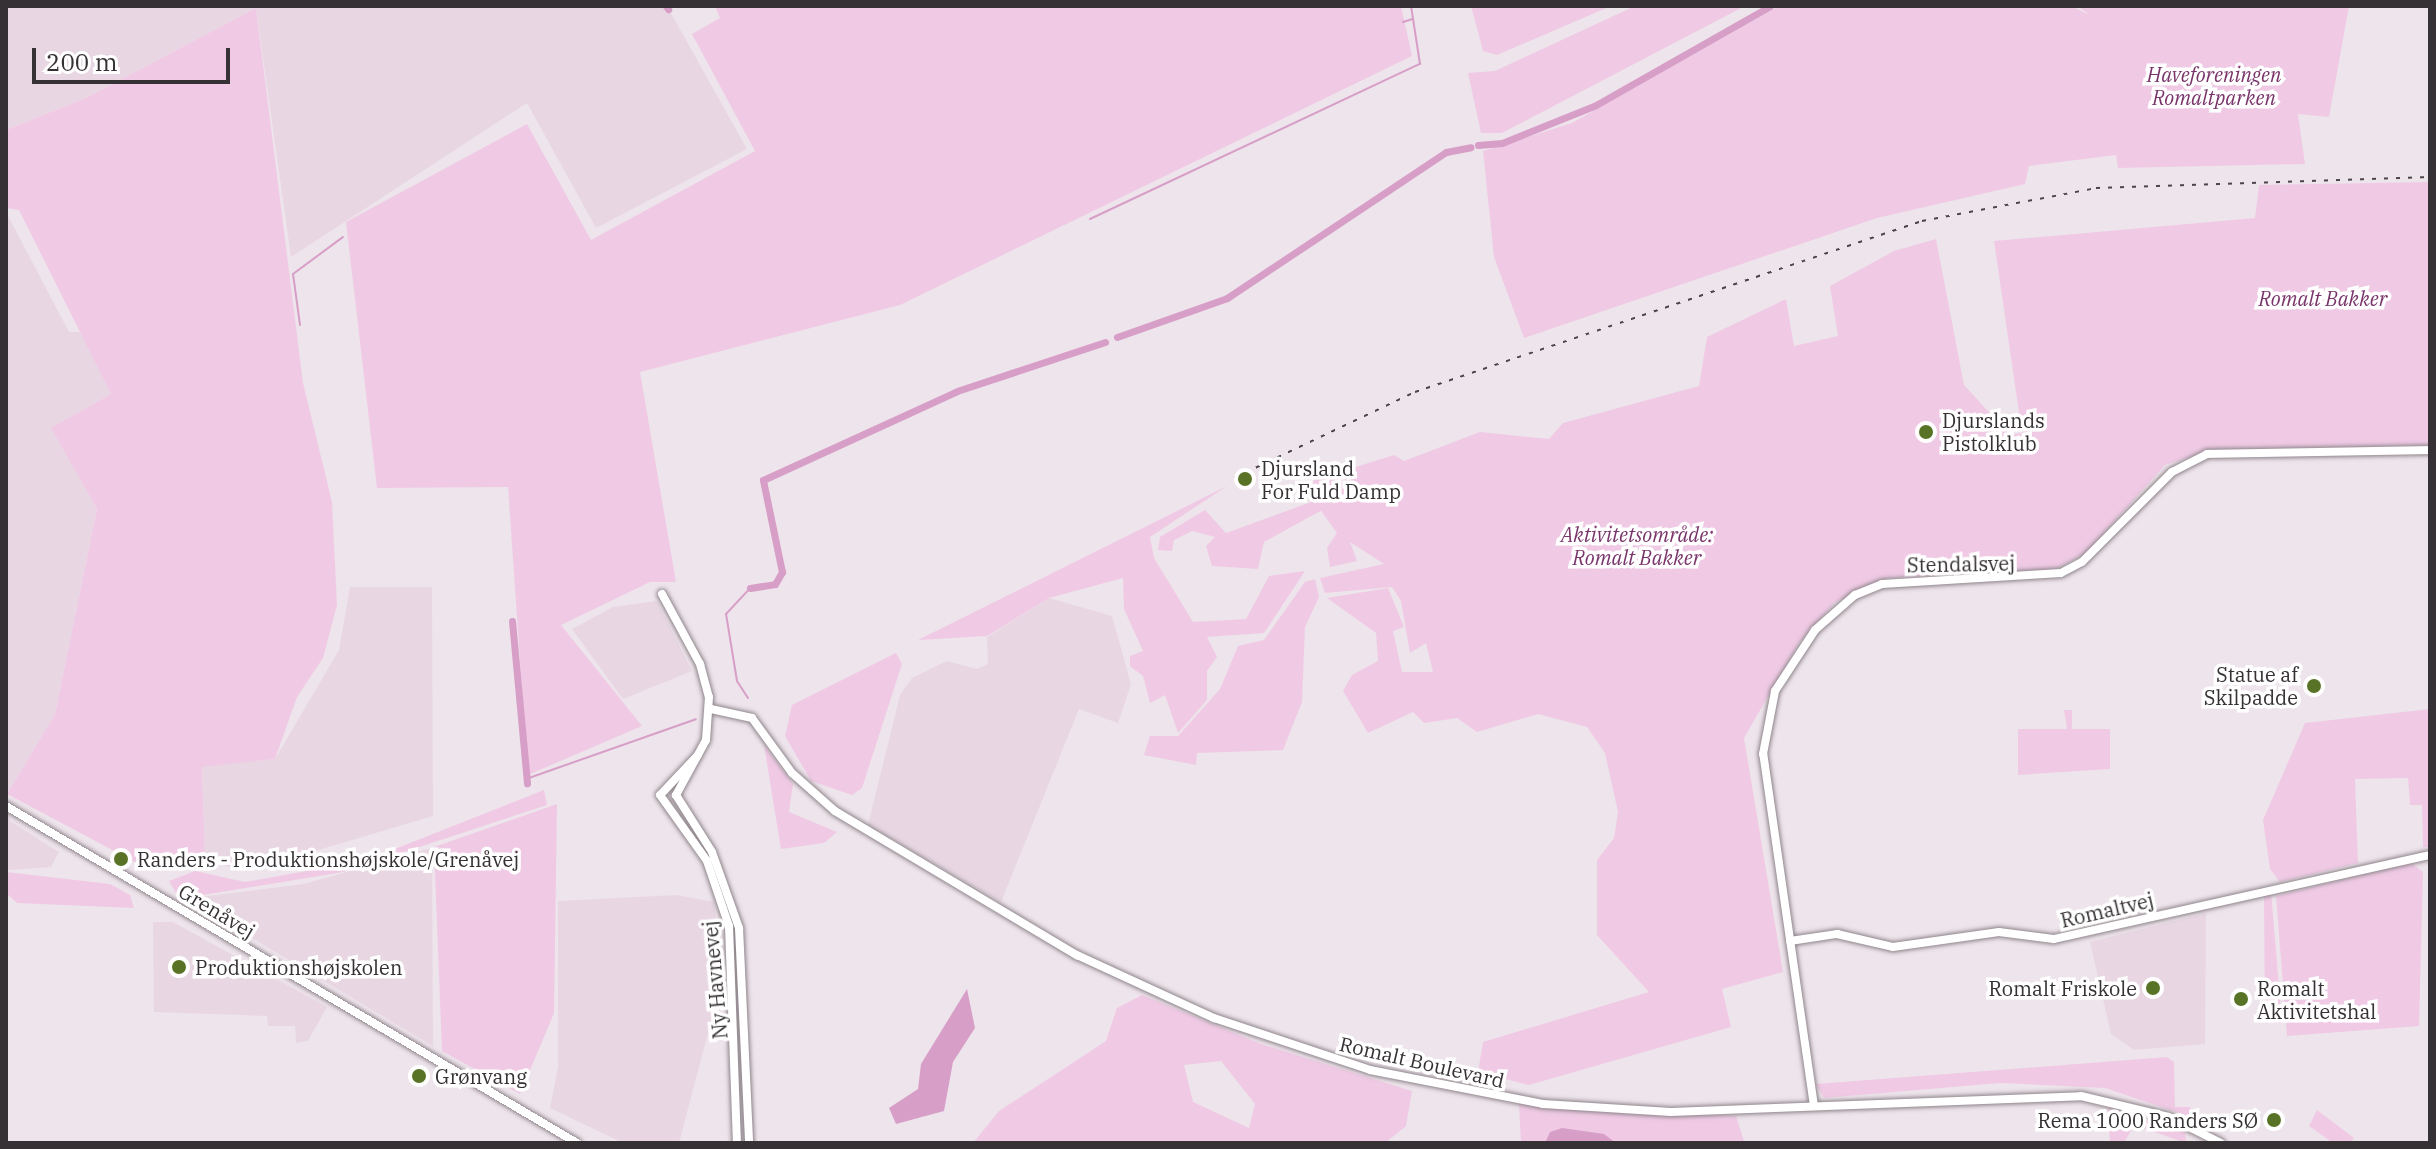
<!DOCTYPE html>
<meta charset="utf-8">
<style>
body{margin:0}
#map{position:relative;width:2436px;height:1149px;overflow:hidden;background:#eee4eb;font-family:"IBM Plex Serif",serif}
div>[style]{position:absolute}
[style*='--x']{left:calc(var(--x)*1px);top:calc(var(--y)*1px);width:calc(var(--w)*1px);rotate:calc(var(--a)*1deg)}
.built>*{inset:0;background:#e8d7e3}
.green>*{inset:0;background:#f0cae5}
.water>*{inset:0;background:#d79ec8}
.stream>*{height:2px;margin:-1px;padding:0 1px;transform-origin:1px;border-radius:1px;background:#d79ec8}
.canal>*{height:7px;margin:-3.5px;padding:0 3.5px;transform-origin:3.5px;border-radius:3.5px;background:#d79ec8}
.roads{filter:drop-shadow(0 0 2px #8f868c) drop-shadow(0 0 2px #8f868c)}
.tertiary>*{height:8px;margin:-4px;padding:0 4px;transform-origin:4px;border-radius:4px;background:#fff}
.rail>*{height:2px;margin-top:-1px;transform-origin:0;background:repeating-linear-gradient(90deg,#4a4548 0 4px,transparent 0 12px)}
.dots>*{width:22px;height:22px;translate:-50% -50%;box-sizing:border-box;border:4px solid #fff;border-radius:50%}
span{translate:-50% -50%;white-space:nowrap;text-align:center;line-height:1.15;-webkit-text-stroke:7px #fff;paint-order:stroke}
.park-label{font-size:20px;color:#79346a;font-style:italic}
.poi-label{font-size:20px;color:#353134}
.left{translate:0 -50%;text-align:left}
.right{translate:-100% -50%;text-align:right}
.street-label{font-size:20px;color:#353134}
.frame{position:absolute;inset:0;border:8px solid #353134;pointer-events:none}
.scale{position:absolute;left:32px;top:48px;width:198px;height:36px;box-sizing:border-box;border:4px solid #353134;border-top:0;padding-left:10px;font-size:24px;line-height:28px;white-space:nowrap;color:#353134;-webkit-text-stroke:6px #fff;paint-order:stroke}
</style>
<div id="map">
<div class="built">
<i style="clip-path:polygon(6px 6px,667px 6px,747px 149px,596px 228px,527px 103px,291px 257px,256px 8px,86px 98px,6px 130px)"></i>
<i style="clip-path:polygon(6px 212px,69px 332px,81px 332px,111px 394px,52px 428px,97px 509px,55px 714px,7px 794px,10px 821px,59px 852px,51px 867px,10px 870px,6px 869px)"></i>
<i style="clip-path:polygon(350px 587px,432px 587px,433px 816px,261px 867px,234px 869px,205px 857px,202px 766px,275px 759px,339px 650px)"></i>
<i style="clip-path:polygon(1049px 598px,1112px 616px,1131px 684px,1118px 723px,1079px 709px,1001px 902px,868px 825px,900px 695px,912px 678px,947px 661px,977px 669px,988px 664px,987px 637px)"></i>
<i style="clip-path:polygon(657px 601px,692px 671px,623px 699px,572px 629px,613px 607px)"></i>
<i style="clip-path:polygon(432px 848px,433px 1046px,235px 928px,199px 897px,304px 884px)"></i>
<i style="clip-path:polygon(676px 895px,714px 902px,722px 980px,679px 1143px,623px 1143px,550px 1108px,558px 1067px,558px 901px)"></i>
<i style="clip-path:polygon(2206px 913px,2205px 1044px,2134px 1050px,2111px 1034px,2090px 942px)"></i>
<i style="clip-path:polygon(153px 922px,173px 922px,327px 1007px,308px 1041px,296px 1043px,295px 1026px,268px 1026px,267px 1016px,154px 1012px)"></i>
</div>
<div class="green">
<i style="clip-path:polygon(715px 6px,1401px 6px,1412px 56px,900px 305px,640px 372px,676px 582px,650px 582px,561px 625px,642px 726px,528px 775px,508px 487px,377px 488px,346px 222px,527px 124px,591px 240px,755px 151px,692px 34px,720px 18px)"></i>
<i style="clip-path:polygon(1471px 6px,1611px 6px,1497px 55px,1483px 51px)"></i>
<i style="clip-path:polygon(1635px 6px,1745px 6px,1502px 133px,1481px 133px,1468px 73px,1495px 71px)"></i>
<i style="clip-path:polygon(1779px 6px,2071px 6px,2090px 15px,2077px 6px,2349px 6px,2329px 117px,2298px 114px,2305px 164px,2118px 168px,2116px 155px,2029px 166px,2025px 184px,1877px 218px,1524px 338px,1494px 257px,1483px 151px,1572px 123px)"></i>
<i style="clip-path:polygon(256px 8px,303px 383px,332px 502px,337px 605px,323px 658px,297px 697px,275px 759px,202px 767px,205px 857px,150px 870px,7px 794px,55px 714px,97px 509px,51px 428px,111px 394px,19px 210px,6px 208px,6px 130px,86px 98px)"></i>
<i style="clip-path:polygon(2430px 182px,2430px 445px,2212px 450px,2165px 465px,2086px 553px,2054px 570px,1889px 578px,1835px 602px,1799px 643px,1744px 738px,1783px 972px,1722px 989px,1731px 1027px,1529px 1085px,1478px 1072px,1483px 1042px,1649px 992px,1597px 935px,1597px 860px,1614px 838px,1618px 812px,1605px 753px,1587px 727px,1538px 714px,1477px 732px,1457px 718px,1424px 723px,1413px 712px,1368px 733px,1343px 691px,1352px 675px,1378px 661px,1376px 633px,1327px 598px,1388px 588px,1404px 627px,1393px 631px,1402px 672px,1433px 672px,1426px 643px,1410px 653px,1401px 601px,1392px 587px,1325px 593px,1320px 578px,1384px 564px,1350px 542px,1357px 561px,1330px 567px,1327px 548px,1337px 533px,1309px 494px,1314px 480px,1394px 455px,1404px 461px,1480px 432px,1549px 439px,1563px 423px,1699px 386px,1707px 337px,1786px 299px,1794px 346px,1838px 336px,1830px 286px,1894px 251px,1936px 239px,1964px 385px,2010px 435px,2022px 433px,1994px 241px,2255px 218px,2259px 185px)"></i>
<i style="clip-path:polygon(1227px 486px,1150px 537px,1154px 558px,1193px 622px,1246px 619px,1269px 576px,1305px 571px,1264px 633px,1207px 637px,1217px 657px,1207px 671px,1207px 700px,1178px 733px,1165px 695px,1150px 703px,1143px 676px,1130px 666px,1130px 656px,1143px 651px,1124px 609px,1123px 578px,1049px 598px,987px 636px,918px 640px)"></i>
<i style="clip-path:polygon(1314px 501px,1324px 509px,1264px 542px,1258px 569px,1212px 566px,1206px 546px,1215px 537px,1192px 531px,1174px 540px,1172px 551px,1158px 550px,1160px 537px,1205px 510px,1226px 533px)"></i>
<i style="clip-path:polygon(1315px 579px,1319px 597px,1305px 627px,1302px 702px,1283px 750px,1197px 753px,1196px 765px,1144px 755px,1150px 736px,1178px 736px,1220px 689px,1238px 646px,1264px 640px,1305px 582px)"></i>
<i style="clip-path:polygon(896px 653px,902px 664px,862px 788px,852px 795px,811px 781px,785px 736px,792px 705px)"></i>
<i style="clip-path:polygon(2430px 709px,2430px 847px,2423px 847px,2422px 805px,2410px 805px,2408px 778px,2355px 779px,2358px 863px,2280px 882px,2270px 869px,2263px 820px,2305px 723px)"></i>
<i style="clip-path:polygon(2064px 710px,2072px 710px,2072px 729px,2110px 729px,2110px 769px,2018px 775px,2018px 729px,2067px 729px)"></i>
<i style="clip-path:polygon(764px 745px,793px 784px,789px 812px,837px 832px,824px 843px,781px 849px)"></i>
<i style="clip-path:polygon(544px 790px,547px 805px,343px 872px,197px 896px,233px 919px,230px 928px,179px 898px,169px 881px,195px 871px,245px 882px,367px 860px)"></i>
<i style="clip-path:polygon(557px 804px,554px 1013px,520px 1094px,442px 1051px,434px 847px)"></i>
<i style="clip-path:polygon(2411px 863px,2423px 872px,2419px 1026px,2287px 1036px,2276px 896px)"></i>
<i style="clip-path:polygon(6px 872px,110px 884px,130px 895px,134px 908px,17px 903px,6px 893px)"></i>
<i style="clip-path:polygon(2271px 894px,2272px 903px,2282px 1023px,2265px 1023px,2264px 896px)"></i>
<i style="clip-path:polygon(evenodd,1142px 995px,1261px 1044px,1412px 1091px,1406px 1126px,1385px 1143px,973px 1143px,999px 1111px,1106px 1041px,1117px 1008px,1142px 995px,1221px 1061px,1255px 1104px,1249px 1128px,1193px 1102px,1184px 1065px,1221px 1061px)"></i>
<i style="clip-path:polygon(2167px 1057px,2174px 1062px,2175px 1107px,2190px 1107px,2191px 1117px,2105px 1088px,2000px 1083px,1824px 1098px,1816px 1084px)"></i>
<i style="clip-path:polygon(1519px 1104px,1736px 1116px,1744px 1141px,1521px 1143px)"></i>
<i style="clip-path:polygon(2108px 1107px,2185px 1132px,2186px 1143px,2134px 1125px,2124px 1143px,2110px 1143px)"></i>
<i style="clip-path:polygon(2317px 1110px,2354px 1138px,2350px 1143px,2333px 1143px,2309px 1126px)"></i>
</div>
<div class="water">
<i style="clip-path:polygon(967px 989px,975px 1028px,953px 1062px,944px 1111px,896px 1124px,889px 1108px,918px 1089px,921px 1064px)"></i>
<i style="clip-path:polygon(1562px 1128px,1604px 1134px,1616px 1143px,1545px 1143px,1550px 1132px)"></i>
</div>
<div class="stream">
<i style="--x:1403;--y:22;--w:10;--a:-17"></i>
<i style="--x:1090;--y:219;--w:365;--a:-25.2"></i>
<i style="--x:1420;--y:64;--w:59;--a:-98.8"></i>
<i style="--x:300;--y:325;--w:51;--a:-97.8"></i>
<i style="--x:293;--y:274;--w:62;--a:-36.5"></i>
<i style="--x:748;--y:698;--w:20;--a:-123"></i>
<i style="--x:737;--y:681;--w:68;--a:-99.3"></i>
<i style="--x:726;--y:614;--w:35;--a:-47"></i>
<i style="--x:526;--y:779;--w:180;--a:-19.4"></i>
</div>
<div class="canal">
<i style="--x:666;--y:6;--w:4;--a:56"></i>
<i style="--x:1478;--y:145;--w:24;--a:-5"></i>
<i style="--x:1502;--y:143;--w:101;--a:-22"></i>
<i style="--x:1596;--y:105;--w:200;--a:-29.6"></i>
<i style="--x:1117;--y:337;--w:117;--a:-19.5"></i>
<i style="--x:1227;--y:298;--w:263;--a:-33.7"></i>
<i style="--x:1446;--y:152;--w:25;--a:-11"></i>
<i style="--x:750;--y:588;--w:25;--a:-9"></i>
<i style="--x:775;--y:584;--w:14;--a:-60"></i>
<i style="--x:782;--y:572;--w:94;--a:-101.7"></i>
<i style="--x:763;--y:480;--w:213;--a:-24.6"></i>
<i style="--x:957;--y:391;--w:156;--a:-18.3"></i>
<i style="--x:512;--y:621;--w:163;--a:84.7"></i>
</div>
<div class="roads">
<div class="tertiary">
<i style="--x:662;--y:594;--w:80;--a:61.5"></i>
<i style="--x:700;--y:664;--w:34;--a:75"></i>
<i style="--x:709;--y:697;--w:43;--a:94"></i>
<i style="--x:706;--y:740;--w:63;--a:118.6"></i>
<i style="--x:676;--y:795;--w:67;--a:57.7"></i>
<i style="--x:712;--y:852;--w:81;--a:70.4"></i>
<i style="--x:739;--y:928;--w:215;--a:87.3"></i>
<i style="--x:711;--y:709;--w:42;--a:12.4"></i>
<i style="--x:752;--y:718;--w:68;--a:54"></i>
<i style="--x:792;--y:773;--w:57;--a:41.5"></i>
<i style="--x:835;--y:811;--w:282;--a:30.8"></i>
<i style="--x:1077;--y:955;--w:151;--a:24.7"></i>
<i style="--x:1214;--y:1018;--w:164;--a:18.4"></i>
<i style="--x:1370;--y:1070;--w:176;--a:11.1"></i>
<i style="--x:1543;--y:1104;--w:128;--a:3.6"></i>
<i style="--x:1671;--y:1112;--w:410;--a:-2.2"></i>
<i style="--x:2081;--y:1096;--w:90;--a:13.4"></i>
<i style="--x:2169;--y:1117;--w:58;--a:26.6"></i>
<i style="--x:698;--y:755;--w:55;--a:133.5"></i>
<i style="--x:660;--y:795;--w:81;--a:54.5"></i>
<i style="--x:707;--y:861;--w:69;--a:71.3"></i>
<i style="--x:729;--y:926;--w:217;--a:87.9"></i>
<i style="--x:6;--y:806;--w:663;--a:30.55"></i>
<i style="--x:1790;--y:941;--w:48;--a:-8.5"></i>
<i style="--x:1837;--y:934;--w:57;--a:13.1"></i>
<i style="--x:1893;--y:947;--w:107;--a:-8.1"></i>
<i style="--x:1999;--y:932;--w:55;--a:7.3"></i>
<i style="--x:2054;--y:939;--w:385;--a:-12.6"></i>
<i style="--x:1814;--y:1106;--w:356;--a:-98.2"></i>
<i style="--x:1763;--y:754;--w:64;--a:-79.2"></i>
<i style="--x:1775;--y:691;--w:73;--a:-56.7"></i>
<i style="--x:1815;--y:630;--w:53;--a:-41.2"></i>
<i style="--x:1855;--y:595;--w:29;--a:-22"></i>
<i style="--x:1882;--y:584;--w:179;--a:-3.5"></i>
<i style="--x:2061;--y:573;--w:24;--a:-28"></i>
<i style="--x:2082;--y:562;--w:127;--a:-45"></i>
<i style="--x:2172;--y:472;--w:39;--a:-27"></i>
<i style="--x:2207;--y:454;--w:222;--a:-1"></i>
</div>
</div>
<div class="rail">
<i style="--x:1234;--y:478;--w:200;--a:-25.4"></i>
<i style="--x:1415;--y:392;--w:535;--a:-18.64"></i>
<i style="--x:1922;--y:221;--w:177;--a:-10.7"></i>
<i style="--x:2096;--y:188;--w:334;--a:-1.9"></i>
</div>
<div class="dots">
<i style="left:1926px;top:432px;background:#587326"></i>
<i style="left:1245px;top:479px;background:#587326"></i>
<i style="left:2314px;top:686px;background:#587326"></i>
<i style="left:121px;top:859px;background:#587326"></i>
<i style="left:179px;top:967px;background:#587326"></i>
<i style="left:2153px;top:988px;background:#587326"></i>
<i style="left:2241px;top:999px;background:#587326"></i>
<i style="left:419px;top:1076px;background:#587326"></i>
<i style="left:2274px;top:1120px;background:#587326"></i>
</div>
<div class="park-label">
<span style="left:2214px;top:86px">Haveforeningen<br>Romaltparken</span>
<span style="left:2323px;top:298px">Romalt Bakker</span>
<span style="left:1637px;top:546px">Aktivitetsområde:<br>Romalt Bakker</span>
</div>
<div class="poi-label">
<span class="left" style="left:1942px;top:432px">Djurslands<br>Pistolklub</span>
<span class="left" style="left:1261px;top:480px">Djursland<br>For Fuld Damp</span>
<span class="right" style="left:2298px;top:686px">Statue af<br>Skilpadde</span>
<span class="left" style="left:137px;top:859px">Randers - Produktionshøjskole/Grenåvej</span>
<span class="left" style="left:195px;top:967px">Produktionshøjskolen</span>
<span class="right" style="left:2137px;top:988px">Romalt Friskole</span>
<span class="left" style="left:2257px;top:1000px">Romalt<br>Aktivitetshal</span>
<span class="left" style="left:435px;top:1076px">Grønvang</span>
<span class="right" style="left:2258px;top:1120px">Rema 1000 Randers SØ</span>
</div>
<div class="street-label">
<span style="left:1961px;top:564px;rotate:-1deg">Stendalsvej</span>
<span style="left:2107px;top:910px;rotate:-13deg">Romaltvej</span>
<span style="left:217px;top:911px;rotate:31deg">Grenåvej</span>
<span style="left:715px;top:980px;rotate:-95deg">Ny Havnevej</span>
<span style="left:1422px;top:1062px;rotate:13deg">Romalt Boulevard</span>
</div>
<div class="frame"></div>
<div class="scale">200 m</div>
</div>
